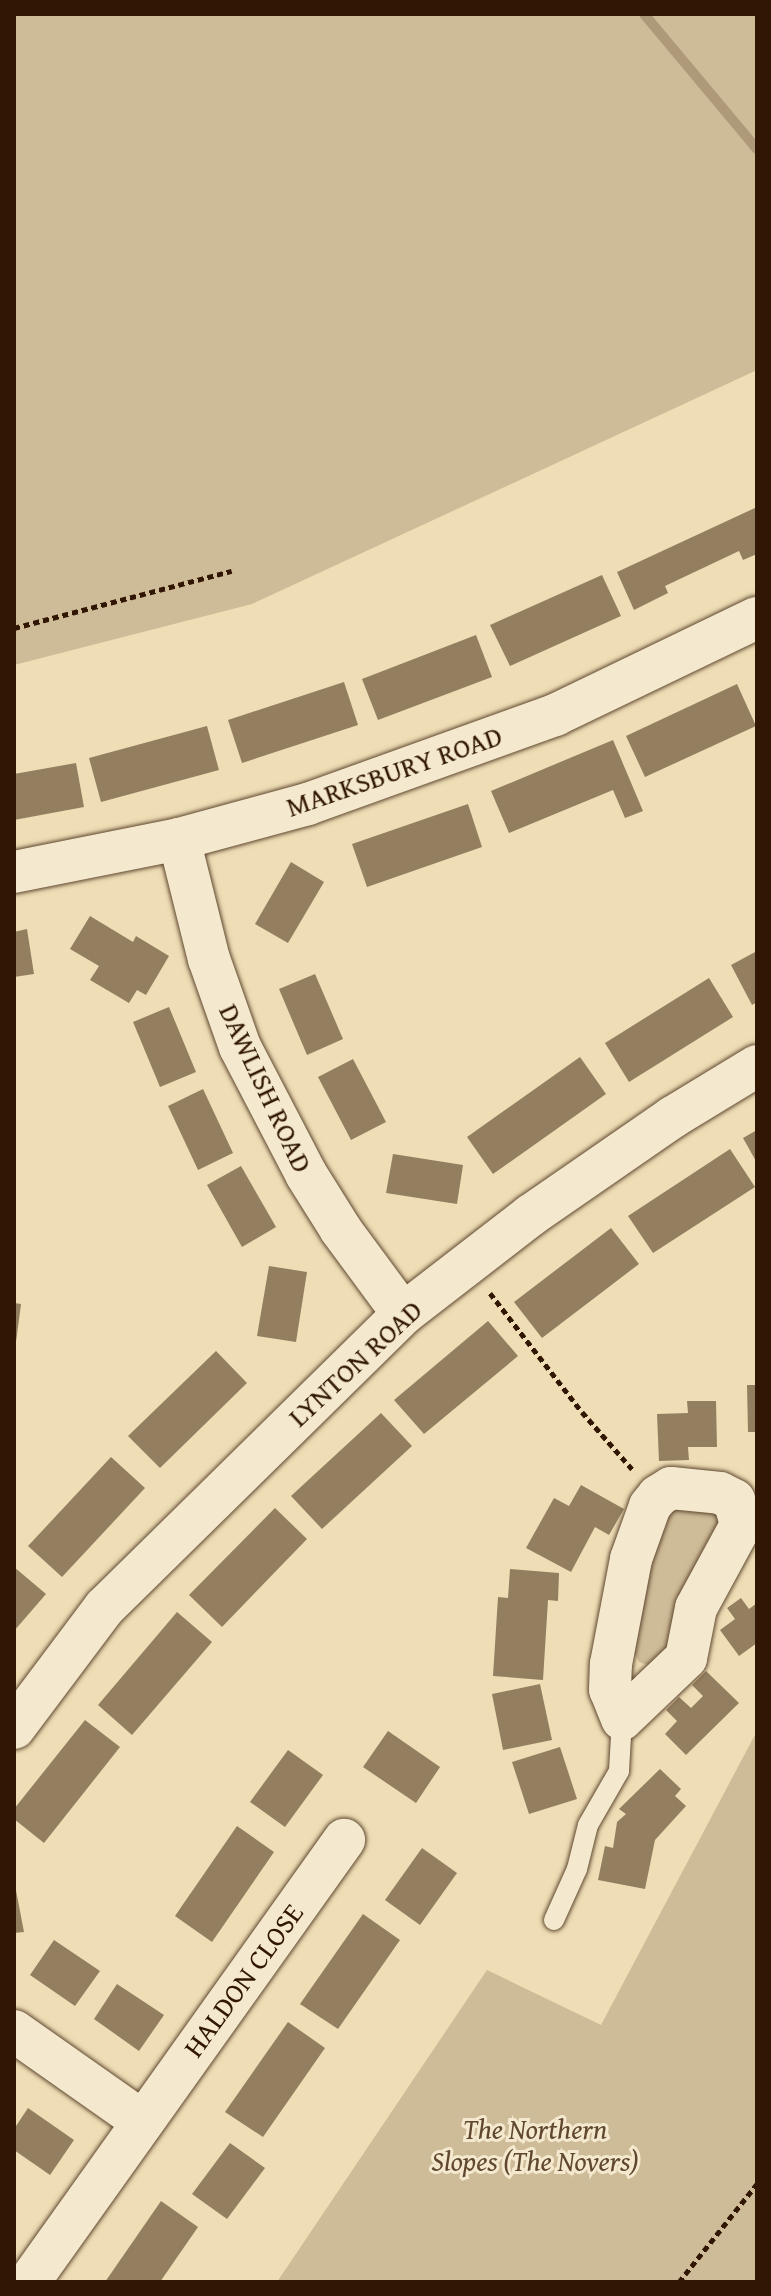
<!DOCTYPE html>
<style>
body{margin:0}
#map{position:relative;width:771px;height:2296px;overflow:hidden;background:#eeddb5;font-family:"Gentium Book Plus",serif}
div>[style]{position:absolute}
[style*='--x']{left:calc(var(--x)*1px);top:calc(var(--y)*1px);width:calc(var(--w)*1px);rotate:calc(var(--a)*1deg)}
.green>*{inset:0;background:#cebb97}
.stream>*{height:10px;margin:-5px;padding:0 5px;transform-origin:5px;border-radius:5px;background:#ae9a78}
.building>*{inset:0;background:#937e60}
.path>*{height:5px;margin-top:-2.5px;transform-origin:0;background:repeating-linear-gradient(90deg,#311703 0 6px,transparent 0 10px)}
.roads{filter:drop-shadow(0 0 2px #604830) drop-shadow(0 0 2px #604830)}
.lane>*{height:20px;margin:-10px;padding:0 10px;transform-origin:10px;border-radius:10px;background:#f4e9cf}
.street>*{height:42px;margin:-21px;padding:0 21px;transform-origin:21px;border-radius:21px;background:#f4e9cf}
span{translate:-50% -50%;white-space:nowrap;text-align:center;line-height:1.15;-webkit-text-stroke:6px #f4e9cf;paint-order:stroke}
.street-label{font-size:28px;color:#311703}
.park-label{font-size:28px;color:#60482f;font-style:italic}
.frame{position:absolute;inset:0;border:16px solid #311703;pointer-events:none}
</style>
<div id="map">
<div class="green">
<i style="clip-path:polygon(14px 14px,757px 14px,757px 370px,252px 604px,14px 665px)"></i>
<i style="clip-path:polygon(675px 1506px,715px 1513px,721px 1522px,673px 1653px,653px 1667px,639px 1662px,632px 1648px,633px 1636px,664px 1517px)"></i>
<i style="clip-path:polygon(757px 1731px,757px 2282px,277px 2282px,487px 1970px,601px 2025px)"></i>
</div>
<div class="stream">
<i style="--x:644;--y:14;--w:176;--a:50.1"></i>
</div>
<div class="building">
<i style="clip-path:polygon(757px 507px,757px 554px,743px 560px,739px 551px,665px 586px,668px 593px,634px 610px,617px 572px)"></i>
<i style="clip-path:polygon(602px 575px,621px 616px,510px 666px,490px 625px)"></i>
<i style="clip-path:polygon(476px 635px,492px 677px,378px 720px,362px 679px)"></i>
<i style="clip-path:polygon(344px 682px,358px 725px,242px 763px,228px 720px)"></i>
<i style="clip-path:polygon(737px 684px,756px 726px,645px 777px,626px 736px)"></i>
<i style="clip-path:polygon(207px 726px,219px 770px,101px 802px,89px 758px)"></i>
<i style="clip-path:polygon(613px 740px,643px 811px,625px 818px,613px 790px,509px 833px,491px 791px)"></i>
<i style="clip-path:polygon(76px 763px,84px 807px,14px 820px,14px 774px)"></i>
<i style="clip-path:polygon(468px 804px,482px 847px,367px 887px,352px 844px)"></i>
<i style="clip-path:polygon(291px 862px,324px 882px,288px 943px,255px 924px)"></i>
<i style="clip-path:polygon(90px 916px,133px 942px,136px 936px,169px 956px,146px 995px,137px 990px,129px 1003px,90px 980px,99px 966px,70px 949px)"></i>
<i style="clip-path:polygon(27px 929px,34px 974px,14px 977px,14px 932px)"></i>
<i style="clip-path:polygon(757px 951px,757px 1002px,752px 1005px,731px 965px)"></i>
<i style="clip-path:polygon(315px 974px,343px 1039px,307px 1055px,279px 989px)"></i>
<i style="clip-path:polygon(709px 978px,733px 1017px,629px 1082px,605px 1043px)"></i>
<i style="clip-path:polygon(169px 1007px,196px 1072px,160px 1087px,133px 1022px)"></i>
<i style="clip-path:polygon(580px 1057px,606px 1094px,493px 1174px,467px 1137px)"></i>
<i style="clip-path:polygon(353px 1059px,386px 1122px,351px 1140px,318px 1077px)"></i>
<i style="clip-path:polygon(203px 1089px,233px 1153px,198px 1170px,168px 1106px)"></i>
<i style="clip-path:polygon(757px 1130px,757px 1163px,743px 1138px)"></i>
<i style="clip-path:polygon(730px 1149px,755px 1187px,653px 1253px,628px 1216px)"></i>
<i style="clip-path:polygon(393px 1154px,463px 1165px,457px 1204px,386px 1193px)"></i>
<i style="clip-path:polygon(241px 1166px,276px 1227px,242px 1247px,207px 1185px)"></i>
<i style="clip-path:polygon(611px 1228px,639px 1264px,542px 1338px,514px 1302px)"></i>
<i style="clip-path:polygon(269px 1266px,307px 1272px,296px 1342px,257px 1336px)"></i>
<i style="clip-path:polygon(14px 1303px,21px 1304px,16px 1342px,14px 1342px)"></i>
<i style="clip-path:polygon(488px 1321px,518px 1356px,424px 1434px,394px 1400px)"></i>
<i style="clip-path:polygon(216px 1351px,247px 1383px,160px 1468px,128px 1436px)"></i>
<i style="clip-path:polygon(747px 1385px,757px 1385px,757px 1432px,748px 1432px)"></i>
<i style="clip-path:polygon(687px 1401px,716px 1401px,717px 1447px,688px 1447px,689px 1460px,659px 1461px,657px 1414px,688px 1413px)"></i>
<i style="clip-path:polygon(381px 1413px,412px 1446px,322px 1529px,291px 1496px)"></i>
<i style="clip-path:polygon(111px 1457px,145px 1488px,62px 1577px,28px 1546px)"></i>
<i style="clip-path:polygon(581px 1485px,624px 1509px,609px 1535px,595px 1527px,571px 1572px,526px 1548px,554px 1498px,569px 1506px)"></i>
<i style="clip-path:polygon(275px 1508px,307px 1539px,222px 1627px,189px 1595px)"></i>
<i style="clip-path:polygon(14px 1567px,46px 1594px,14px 1631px)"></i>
<i style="clip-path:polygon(510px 1569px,559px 1573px,558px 1601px,548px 1600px,543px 1680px,493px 1676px,498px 1597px,508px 1598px)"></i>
<i style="clip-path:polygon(741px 1598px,749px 1609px,757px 1603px,757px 1643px,739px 1656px,720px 1630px,735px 1619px,727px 1608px)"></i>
<i style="clip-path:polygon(177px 1612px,212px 1642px,132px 1735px,98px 1705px)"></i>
<i style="clip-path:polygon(706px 1671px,739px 1703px,686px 1755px,665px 1734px,677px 1721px,666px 1710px,679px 1697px,691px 1708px,703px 1696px,692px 1685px)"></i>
<i style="clip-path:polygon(540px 1684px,552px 1740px,503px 1750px,492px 1694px)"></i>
<i style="clip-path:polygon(85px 1720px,120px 1747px,44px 1843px,14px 1819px,14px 1809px)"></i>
<i style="clip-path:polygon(388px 1731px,440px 1767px,416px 1803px,363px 1767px)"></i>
<i style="clip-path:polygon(560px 1747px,577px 1799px,529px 1814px,512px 1762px)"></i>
<i style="clip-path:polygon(288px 1750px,323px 1775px,285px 1827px,250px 1802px)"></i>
<i style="clip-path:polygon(660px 1769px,681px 1789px,675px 1796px,686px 1806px,655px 1840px,645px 1889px,598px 1880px,605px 1846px,613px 1848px,617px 1822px,626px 1814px,619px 1809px)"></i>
<i style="clip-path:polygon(237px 1826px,274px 1852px,212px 1942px,175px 1916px)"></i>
<i style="clip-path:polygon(422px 1848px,457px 1873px,420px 1925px,385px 1900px)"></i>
<i style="clip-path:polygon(14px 1880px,24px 1932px,14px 1933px)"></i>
<i style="clip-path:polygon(363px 1914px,400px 1940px,338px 2029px,300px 2004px)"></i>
<i style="clip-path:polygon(54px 1940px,100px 1971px,75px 2006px,30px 1975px)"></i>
<i style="clip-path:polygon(117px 1984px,164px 2015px,139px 2051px,94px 2019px)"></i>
<i style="clip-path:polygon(288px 2022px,325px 2048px,263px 2137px,225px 2112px)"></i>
<i style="clip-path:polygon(28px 2108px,74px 2140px,50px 2175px,14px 2150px,14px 2129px)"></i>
<i style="clip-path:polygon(230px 2143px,265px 2168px,227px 2219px,192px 2194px)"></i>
<i style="clip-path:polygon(161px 2201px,198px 2227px,160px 2282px,105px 2282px)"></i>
</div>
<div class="path">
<i style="--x:14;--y:628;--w:225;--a:-14.7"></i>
<i style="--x:490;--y:1293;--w:150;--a:52.3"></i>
<i style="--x:582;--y:1412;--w:76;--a:48.7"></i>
<i style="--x:679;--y:2282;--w:125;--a:-51.5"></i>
</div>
<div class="roads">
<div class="lane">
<i style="--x:554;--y:1920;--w:56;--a:-65.7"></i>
<i style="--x:577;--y:1869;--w:45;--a:-76"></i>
<i style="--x:588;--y:1825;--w:62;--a:-60.1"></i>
<i style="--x:619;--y:1771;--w:52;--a:-86.7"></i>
</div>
<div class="street">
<i style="--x:179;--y:839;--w:124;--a:76"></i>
<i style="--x:209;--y:959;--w:93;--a:70.6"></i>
<i style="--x:240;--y:1047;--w:143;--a:62.5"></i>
<i style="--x:306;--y:1174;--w:66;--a:58"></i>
<i style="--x:341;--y:1230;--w:104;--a:53.6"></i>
<i style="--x:14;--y:872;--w:168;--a:-11.3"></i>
<i style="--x:179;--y:839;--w:134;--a:-15.2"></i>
<i style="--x:308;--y:804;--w:263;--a:-19.8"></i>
<i style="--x:555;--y:715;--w:224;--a:-25.7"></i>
<i style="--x:671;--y:1488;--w:49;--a:5.8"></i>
<i style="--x:720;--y:1493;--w:16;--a:27"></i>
<i style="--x:734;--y:1500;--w:26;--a:74"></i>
<i style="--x:741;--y:1525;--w:94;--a:118.5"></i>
<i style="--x:696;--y:1608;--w:51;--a:101.3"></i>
<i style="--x:686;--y:1658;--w:88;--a:136.4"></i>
<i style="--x:622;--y:1719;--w:31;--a:-112"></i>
<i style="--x:610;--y:1690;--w:26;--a:-88"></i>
<i style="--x:611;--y:1664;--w:107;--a:-79.2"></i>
<i style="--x:631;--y:1559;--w:56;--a:-70.3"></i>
<i style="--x:650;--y:1506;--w:13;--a:-51"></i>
<i style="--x:658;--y:1496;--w:15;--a:-32"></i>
<i style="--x:14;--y:1728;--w:151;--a:-53.1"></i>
<i style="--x:105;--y:1607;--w:418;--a:-44.5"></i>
<i style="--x:403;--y:1314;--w:162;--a:-37.7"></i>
<i style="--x:531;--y:1215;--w:173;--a:-34.6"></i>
<i style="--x:673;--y:1117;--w:98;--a:-31.3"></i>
<i style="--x:14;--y:2031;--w:156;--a:35.1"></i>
<i style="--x:29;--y:2282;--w:543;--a:-54.52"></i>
</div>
</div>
<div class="street-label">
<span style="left:394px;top:771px;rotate:-19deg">MARKSBURY ROAD</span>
<span style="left:266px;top:1088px;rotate:65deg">DAWLISH ROAD</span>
<span style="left:355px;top:1363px;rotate:-43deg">LYNTON ROAD</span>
<span style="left:243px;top:1980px;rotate:-54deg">HALDON CLOSE</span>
</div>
<div class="park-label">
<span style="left:535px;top:2145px">The Northern<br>Slopes (The Novers)</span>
</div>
<div class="frame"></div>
</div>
